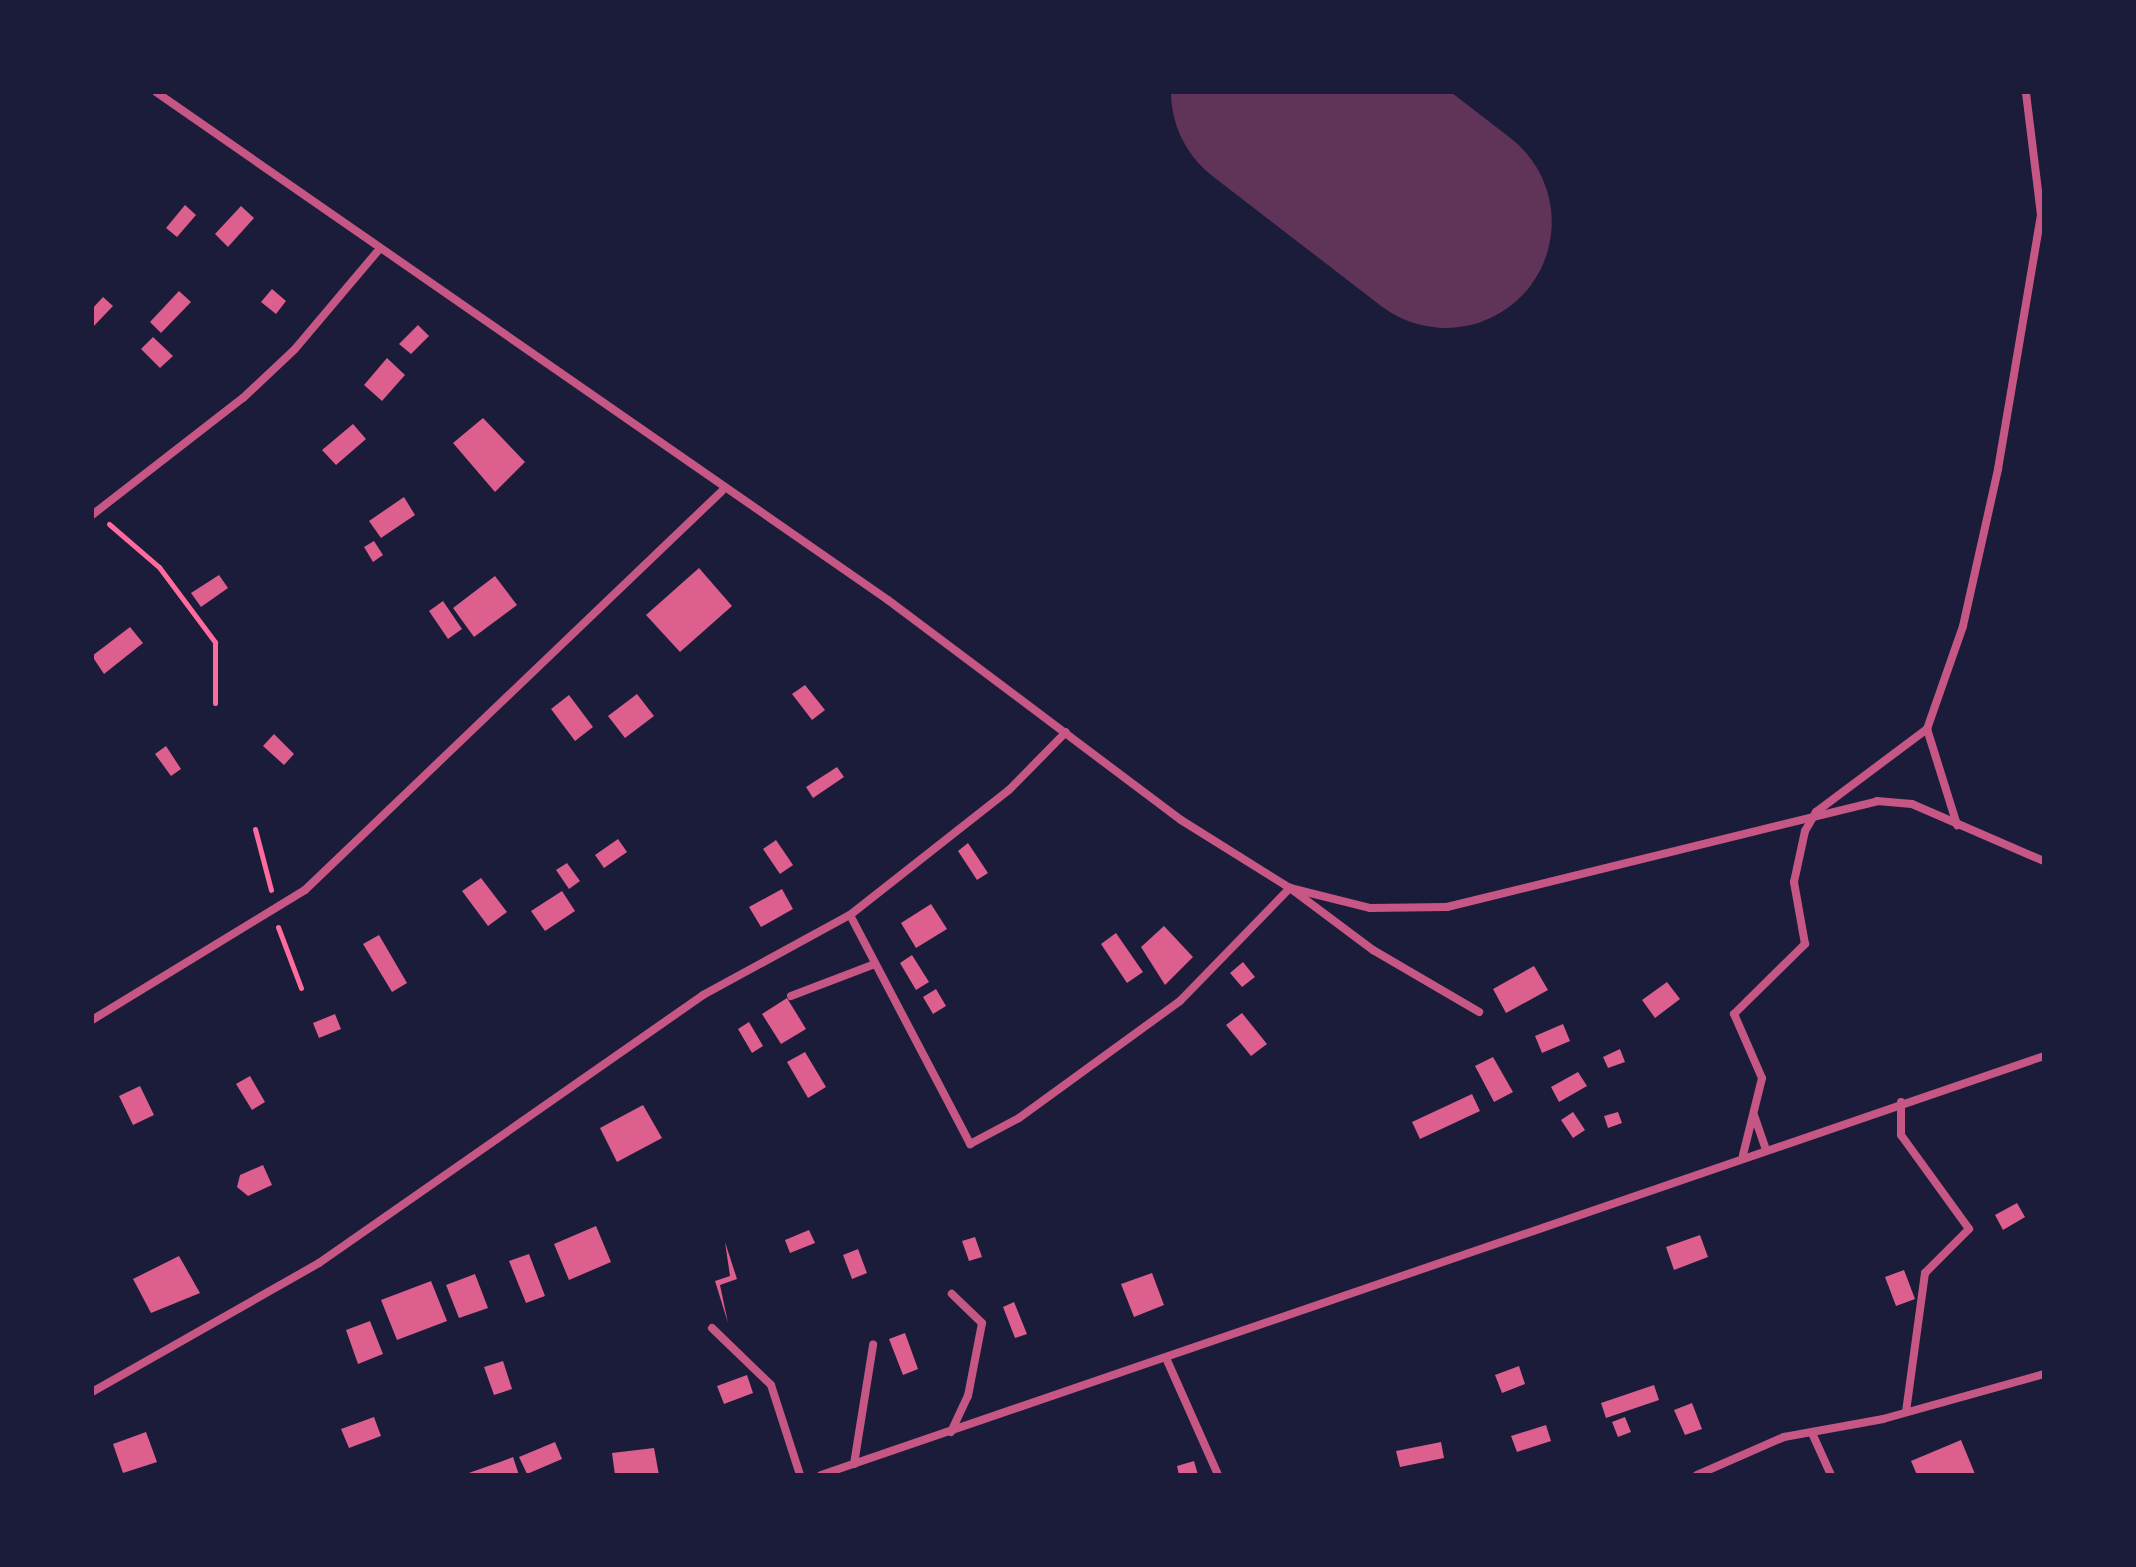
<!DOCTYPE html>
<style>
body{margin:0}
#map{position:relative;width:2136px;height:1567px;overflow:hidden;background:#1b1b3a;font-family:Helvetica,sans-serif}
div>[style]{position:absolute}
[style*='--x']{left:calc(var(--x)*1px);top:calc(var(--y)*1px);width:calc(var(--w)*1px);rotate:calc(var(--a)*1deg)}
.runway>*{height:212px;margin:-106px;padding:0 106px;transform-origin:106px;border-radius:106px;background:#603358}
.building>*{inset:0;background:#dd5f8e}
.path>*{height:5px;margin:-2.5px;padding:0 2.5px;transform-origin:2.5px;border-radius:2.5px;background:#ff6b9d}
.minor>*{height:8px;margin:-4px;padding:0 4px;transform-origin:4px;border-radius:4px;background:#c65784}
span{translate:-50% -50%;white-space:nowrap;text-align:center;line-height:1.15;-webkit-text-stroke:6px #1b1b3a;paint-order:stroke}
.frame{position:absolute;inset:0;border:94px solid #1b1b3a;pointer-events:none}
</style>
<div id="map">
<div class="runway">
<i style="--x:1277;--y:92;--w:213;--a:37.6"></i>
</div>
<div class="building">
<i style="clip-path:polygon(185px 205px,196px 215px,177px 237px,166px 228px)"></i>
<i style="clip-path:polygon(241px 206px,254px 218px,228px 247px,215px 234px)"></i>
<i style="clip-path:polygon(272px 289px,286px 301px,276px 314px,261px 302px)"></i>
<i style="clip-path:polygon(179px 291px,191px 302px,161px 333px,150px 322px)"></i>
<i style="clip-path:polygon(103px 297px,113px 306px,92px 328px,92px 309px)"></i>
<i style="clip-path:polygon(418px 325px,429px 336px,411px 354px,399px 344px)"></i>
<i style="clip-path:polygon(153px 337px,173px 356px,160px 368px,141px 349px)"></i>
<i style="clip-path:polygon(387px 358px,405px 375px,382px 401px,364px 385px)"></i>
<i style="clip-path:polygon(483px 418px,525px 462px,495px 492px,453px 443px)"></i>
<i style="clip-path:polygon(353px 424px,366px 439px,336px 465px,322px 450px)"></i>
<i style="clip-path:polygon(404px 497px,415px 515px,381px 538px,369px 521px)"></i>
<i style="clip-path:polygon(374px 541px,383px 555px,373px 562px,364px 547px)"></i>
<i style="clip-path:polygon(699px 568px,732px 606px,680px 652px,646px 615px)"></i>
<i style="clip-path:polygon(219px 575px,228px 588px,201px 607px,191px 593px)"></i>
<i style="clip-path:polygon(495px 576px,517px 605px,474px 637px,453px 608px)"></i>
<i style="clip-path:polygon(443px 601px,462px 629px,448px 639px,429px 611px)"></i>
<i style="clip-path:polygon(130px 627px,143px 643px,104px 674px,92px 656px)"></i>
<i style="clip-path:polygon(805px 685px,825px 710px,812px 720px,792px 694px)"></i>
<i style="clip-path:polygon(637px 694px,654px 716px,625px 738px,608px 716px)"></i>
<i style="clip-path:polygon(569px 695px,593px 727px,575px 741px,551px 709px)"></i>
<i style="clip-path:polygon(274px 734px,294px 754px,284px 765px,263px 746px)"></i>
<i style="clip-path:polygon(166px 746px,181px 769px,171px 776px,155px 754px)"></i>
<i style="clip-path:polygon(837px 767px,844px 777px,813px 798px,806px 787px)"></i>
<i style="clip-path:polygon(618px 839px,627px 852px,604px 868px,595px 855px)"></i>
<i style="clip-path:polygon(776px 840px,793px 865px,780px 874px,763px 849px)"></i>
<i style="clip-path:polygon(968px 843px,988px 873px,977px 880px,958px 851px)"></i>
<i style="clip-path:polygon(567px 863px,580px 881px,569px 889px,556px 870px)"></i>
<i style="clip-path:polygon(481px 878px,507px 912px,488px 926px,462px 891px)"></i>
<i style="clip-path:polygon(782px 889px,793px 909px,761px 927px,749px 907px)"></i>
<i style="clip-path:polygon(562px 891px,575px 911px,545px 931px,531px 911px)"></i>
<i style="clip-path:polygon(931px 904px,947px 929px,916px 948px,901px 923px)"></i>
<i style="clip-path:polygon(1164px 926px,1193px 957px,1165px 985px,1141px 947px)"></i>
<i style="clip-path:polygon(1116px 933px,1143px 972px,1127px 983px,1101px 944px)"></i>
<i style="clip-path:polygon(379px 935px,407px 983px,392px 992px,363px 944px)"></i>
<i style="clip-path:polygon(912px 955px,929px 982px,916px 990px,900px 963px)"></i>
<i style="clip-path:polygon(1243px 962px,1255px 977px,1242px 987px,1230px 973px)"></i>
<i style="clip-path:polygon(1534px 966px,1548px 990px,1506px 1013px,1493px 989px)"></i>
<i style="clip-path:polygon(1667px 982px,1680px 999px,1655px 1018px,1642px 1000px)"></i>
<i style="clip-path:polygon(936px 989px,946px 1006px,933px 1014px,923px 997px)"></i>
<i style="clip-path:polygon(787px 998px,806px 1029px,781px 1044px,762px 1014px)"></i>
<i style="clip-path:polygon(1242px 1013px,1267px 1044px,1251px 1056px,1226px 1025px)"></i>
<i style="clip-path:polygon(335px 1014px,341px 1029px,319px 1038px,313px 1023px)"></i>
<i style="clip-path:polygon(749px 1022px,763px 1046px,752px 1053px,738px 1029px)"></i>
<i style="clip-path:polygon(1563px 1024px,1570px 1041px,1542px 1053px,1535px 1036px)"></i>
<i style="clip-path:polygon(1620px 1049px,1625px 1062px,1608px 1068px,1603px 1057px)"></i>
<i style="clip-path:polygon(805px 1052px,826px 1087px,808px 1098px,787px 1062px)"></i>
<i style="clip-path:polygon(1493px 1057px,1513px 1092px,1494px 1102px,1475px 1066px)"></i>
<i style="clip-path:polygon(1578px 1072px,1587px 1086px,1559px 1102px,1551px 1087px)"></i>
<i style="clip-path:polygon(250px 1076px,265px 1102px,252px 1110px,236px 1084px)"></i>
<i style="clip-path:polygon(140px 1086px,154px 1115px,133px 1125px,119px 1096px)"></i>
<i style="clip-path:polygon(1472px 1094px,1480px 1111px,1420px 1139px,1412px 1122px)"></i>
<i style="clip-path:polygon(643px 1105px,662px 1138px,617px 1162px,600px 1128px)"></i>
<i style="clip-path:polygon(1573px 1112px,1585px 1130px,1573px 1138px,1561px 1120px)"></i>
<i style="clip-path:polygon(1618px 1112px,1622px 1123px,1608px 1128px,1604px 1116px)"></i>
<i style="clip-path:polygon(263px 1165px,272px 1185px,248px 1196px,237px 1187px,240px 1175px)"></i>
<i style="clip-path:polygon(2017px 1203px,2025px 1217px,2003px 1230px,1995px 1215px)"></i>
<i style="clip-path:polygon(596px 1226px,611px 1262px,569px 1280px,554px 1244px)"></i>
<i style="clip-path:polygon(809px 1230px,815px 1243px,790px 1253px,785px 1240px)"></i>
<i style="clip-path:polygon(1700px 1235px,1708px 1257px,1674px 1270px,1666px 1247px)"></i>
<i style="clip-path:polygon(975px 1237px,982px 1257px,969px 1261px,962px 1241px)"></i>
<i style="clip-path:polygon(725px 1242px,737px 1279px,720px 1285px,728px 1323px,715px 1281px,730px 1276px)"></i>
<i style="clip-path:polygon(858px 1249px,867px 1273px,852px 1279px,843px 1255px)"></i>
<i style="clip-path:polygon(529px 1254px,545px 1296px,526px 1303px,509px 1261px)"></i>
<i style="clip-path:polygon(179px 1256px,200px 1293px,151px 1313px,133px 1279px)"></i>
<i style="clip-path:polygon(1904px 1270px,1915px 1299px,1896px 1306px,1885px 1277px)"></i>
<i style="clip-path:polygon(1152px 1273px,1164px 1305px,1134px 1317px,1121px 1284px)"></i>
<i style="clip-path:polygon(475px 1274px,488px 1308px,459px 1318px,446px 1285px)"></i>
<i style="clip-path:polygon(431px 1281px,447px 1321px,397px 1340px,381px 1300px)"></i>
<i style="clip-path:polygon(1014px 1302px,1027px 1334px,1015px 1338px,1003px 1307px)"></i>
<i style="clip-path:polygon(370px 1321px,383px 1354px,358px 1364px,346px 1330px)"></i>
<i style="clip-path:polygon(905px 1333px,918px 1369px,903px 1375px,889px 1339px)"></i>
<i style="clip-path:polygon(503px 1361px,512px 1389px,494px 1395px,484px 1367px)"></i>
<i style="clip-path:polygon(1519px 1366px,1525px 1384px,1502px 1393px,1495px 1375px)"></i>
<i style="clip-path:polygon(747px 1375px,753px 1393px,724px 1404px,717px 1386px)"></i>
<i style="clip-path:polygon(1654px 1385px,1659px 1400px,1606px 1418px,1601px 1403px)"></i>
<i style="clip-path:polygon(1692px 1403px,1702px 1429px,1685px 1435px,1674px 1410px)"></i>
<i style="clip-path:polygon(374px 1417px,381px 1436px,349px 1448px,341px 1429px)"></i>
<i style="clip-path:polygon(1625px 1417px,1631px 1432px,1618px 1437px,1612px 1422px)"></i>
<i style="clip-path:polygon(1546px 1425px,1551px 1441px,1517px 1452px,1511px 1436px)"></i>
<i style="clip-path:polygon(146px 1432px,157px 1462px,123px 1473px,113px 1444px)"></i>
<i style="clip-path:polygon(1961px 1440px,1975px 1474px,1917px 1475px,1911px 1461px)"></i>
<i style="clip-path:polygon(555px 1442px,562px 1459px,527px 1474px,519px 1457px)"></i>
<i style="clip-path:polygon(1441px 1442px,1444px 1458px,1400px 1467px,1396px 1451px)"></i>
<i style="clip-path:polygon(654px 1448px,659px 1475px,615px 1475px,612px 1453px)"></i>
<i style="clip-path:polygon(513px 1457px,519px 1475px,463px 1475px,500px 1462px)"></i>
<i style="clip-path:polygon(1194px 1461px,1198px 1475px,1179px 1475px,1177px 1466px)"></i>
</div>
<div class="path">
<i style="--x:109;--y:524;--w:66;--a:40.7"></i>
<i style="--x:159;--y:567;--w:94;--a:53.3"></i>
<i style="--x:215;--y:642;--w:61;--a:90"></i>
<i style="--x:255;--y:829;--w:63;--a:75.3"></i>
<i style="--x:278;--y:927;--w:65;--a:69.3"></i>
</div>
<div class="minor">
<i style="--x:156;--y:92;--w:891;--a:34.76"></i>
<i style="--x:888;--y:600;--w:366;--a:36.9"></i>
<i style="--x:1181;--y:820;--w:128;--a:32"></i>
<i style="--x:1290;--y:888;--w:82;--a:14"></i>
<i style="--x:1370;--y:908;--w:77;--a:-0.7"></i>
<i style="--x:1447;--y:907;--w:443;--a:-13.8"></i>
<i style="--x:1877;--y:801;--w:35;--a:5"></i>
<i style="--x:1912;--y:804;--w:144;--a:23.4"></i>
<i style="--x:92;--y:515;--w:191;--a:-37.8"></i>
<i style="--x:243;--y:398;--w:71;--a:-43.3"></i>
<i style="--x:295;--y:349;--w:127;--a:-49.8"></i>
<i style="--x:1927;--y:729;--w:101;--a:72.6"></i>
<i style="--x:850;--y:915;--w:259;--a:62.3"></i>
<i style="--x:970;--y:1144;--w:55;--a:-28"></i>
<i style="--x:1019;--y:1118;--w:199;--a:-36"></i>
<i style="--x:1180;--y:1001;--w:158;--a:-45.8"></i>
<i style="--x:1290;--y:888;--w:104;--a:36.8"></i>
<i style="--x:1373;--y:950;--w:123;--a:30.3"></i>
<i style="--x:791;--y:996;--w:87;--a:-20.9"></i>
<i style="--x:92;--y:1020;--w:250;--a:-31.4"></i>
<i style="--x:305;--y:890;--w:577;--a:-43.74"></i>
<i style="--x:1901;--y:1102;--w:33;--a:90"></i>
<i style="--x:1901;--y:1135;--w:116;--a:54.1"></i>
<i style="--x:1969;--y:1229;--w:62;--a:135"></i>
<i style="--x:1925;--y:1273;--w:140;--a:97.8"></i>
<i style="--x:1754;--y:1115;--w:34;--a:71"></i>
<i style="--x:1743;--y:1155;--w:79;--a:-76.1"></i>
<i style="--x:1762;--y:1078;--w:70;--a:-113.6"></i>
<i style="--x:1734;--y:1014;--w:100;--a:-44.6"></i>
<i style="--x:1805;--y:944;--w:63;--a:-100.1"></i>
<i style="--x:1794;--y:882;--w:52;--a:-77.8"></i>
<i style="--x:1805;--y:831;--w:22;--a:-60"></i>
<i style="--x:1816;--y:812;--w:139;--a:-36.8"></i>
<i style="--x:1927;--y:729;--w:109;--a:-70.7"></i>
<i style="--x:1963;--y:626;--w:161;--a:-77.4"></i>
<i style="--x:1998;--y:469;--w:258;--a:-80.4"></i>
<i style="--x:2041;--y:215;--w:124;--a:-97"></i>
<i style="--x:712;--y:1328;--w:82;--a:44"></i>
<i style="--x:771;--y:1385;--w:95;--a:72.1"></i>
<i style="--x:1166;--y:1358;--w:128;--a:66"></i>
<i style="--x:92;--y:1392;--w:261;--a:-29.6"></i>
<i style="--x:319;--y:1263;--w:468;--a:-34.9"></i>
<i style="--x:703;--y:995;--w:167;--a:-28.6"></i>
<i style="--x:850;--y:915;--w:202;--a:-38.2"></i>
<i style="--x:1009;--y:790;--w:81;--a:-45.5"></i>
<i style="--x:951;--y:1432;--w:40;--a:-65"></i>
<i style="--x:968;--y:1396;--w:74;--a:-79.1"></i>
<i style="--x:982;--y:1323;--w:42;--a:-136"></i>
<i style="--x:1812;--y:1433;--w:46;--a:65.7"></i>
<i style="--x:854;--y:1464;--w:121;--a:-80.9"></i>
<i style="--x:821;--y:1475;--w:1293;--a:-18.91"></i>
<i style="--x:1697;--y:1475;--w:95;--a:-23.6"></i>
<i style="--x:1784;--y:1437;--w:101;--a:-10.3"></i>
<i style="--x:1883;--y:1419;--w:167;--a:-15.6"></i>
</div>
<div class="frame"></div>
</div>
